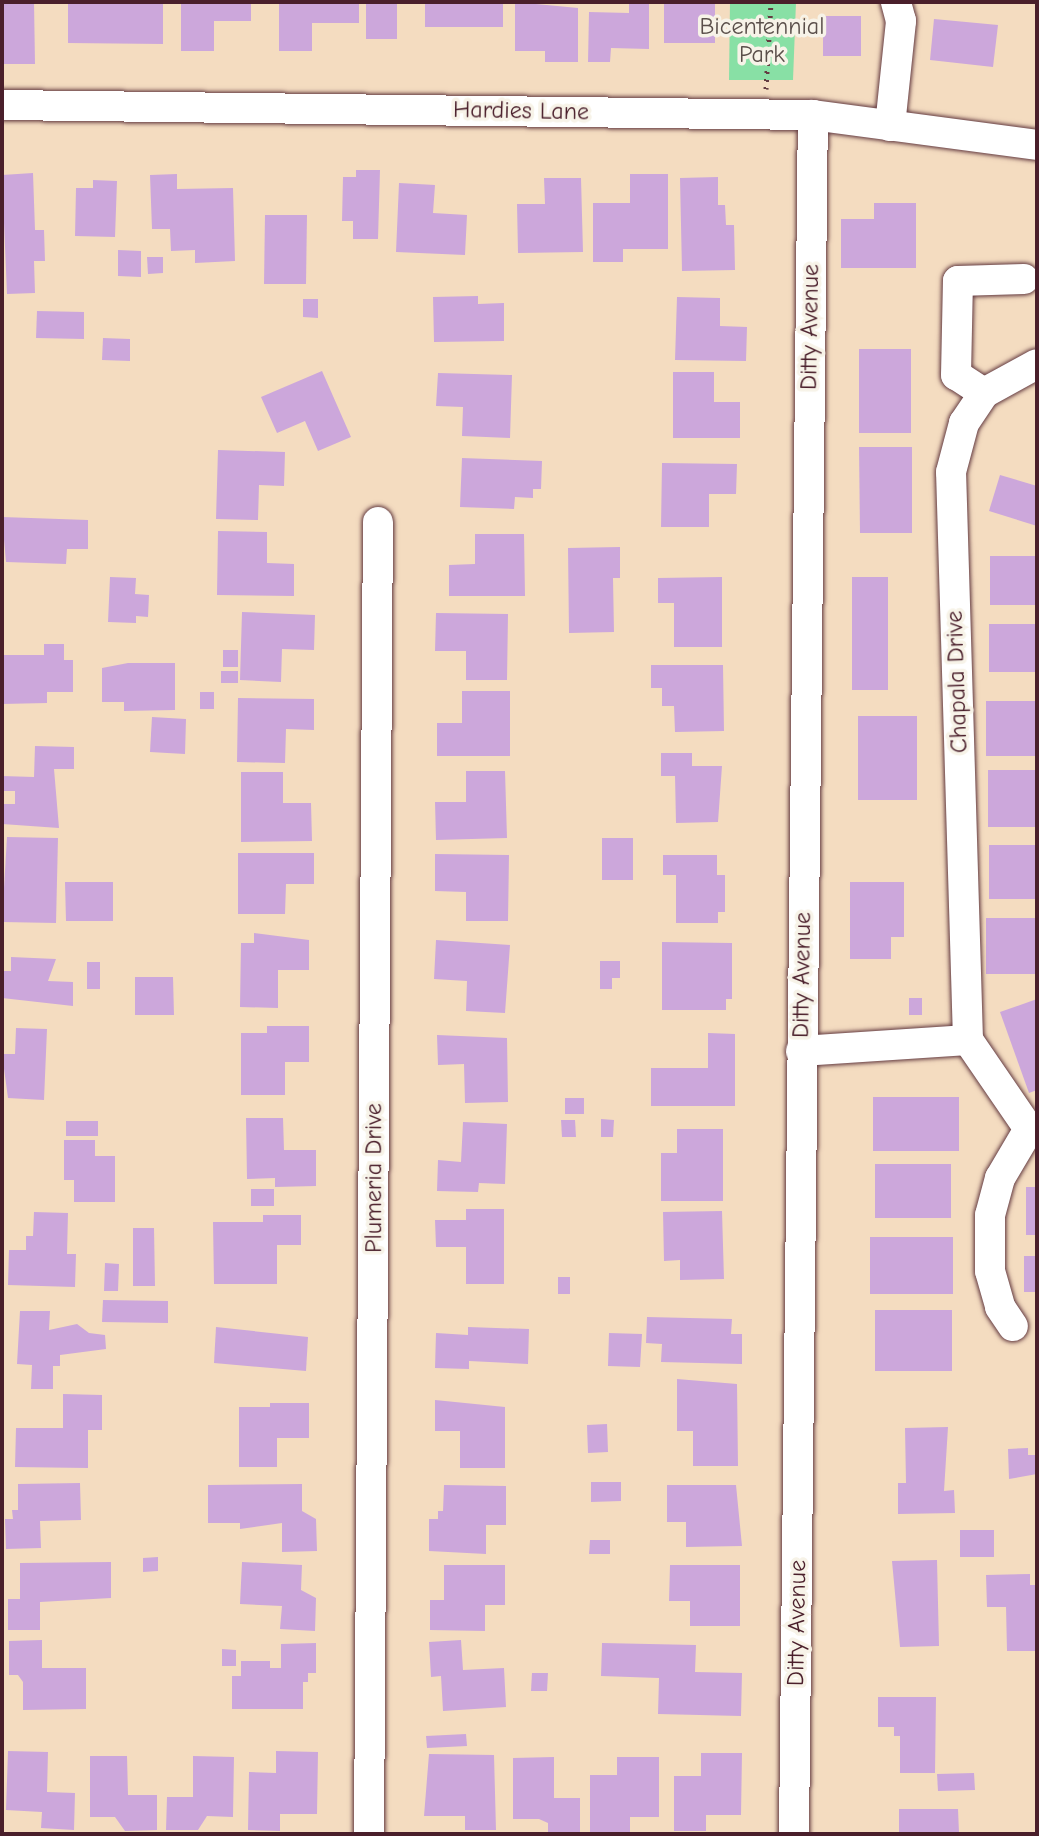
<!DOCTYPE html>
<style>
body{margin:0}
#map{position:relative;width:1039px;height:1836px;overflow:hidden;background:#f4dcc0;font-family:"Comic Neue",sans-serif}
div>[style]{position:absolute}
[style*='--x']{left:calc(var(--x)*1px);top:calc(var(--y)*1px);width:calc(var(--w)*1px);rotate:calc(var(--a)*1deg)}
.green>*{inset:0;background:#88e0a5}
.building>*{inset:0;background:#cca7db}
.path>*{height:5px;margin-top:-2.5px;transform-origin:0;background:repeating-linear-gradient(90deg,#643b41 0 2px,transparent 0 8px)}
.roads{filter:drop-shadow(0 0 2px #643b41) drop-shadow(0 0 2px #643b41)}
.minor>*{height:30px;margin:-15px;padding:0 15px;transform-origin:15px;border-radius:15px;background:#fff}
span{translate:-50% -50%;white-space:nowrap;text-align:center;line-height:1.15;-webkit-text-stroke:7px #f7f3e8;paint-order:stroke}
.park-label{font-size:24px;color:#5a4f4a}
.street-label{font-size:24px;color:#4a1f2b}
.frame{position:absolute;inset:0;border:4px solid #4a1f2b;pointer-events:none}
</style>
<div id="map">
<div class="green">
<i style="clip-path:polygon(730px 2px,796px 2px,793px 80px,729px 80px)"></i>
</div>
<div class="building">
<i style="clip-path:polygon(2px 2px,34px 2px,35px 64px,2px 64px)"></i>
<i style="clip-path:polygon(68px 2px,163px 2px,163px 44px,68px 43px)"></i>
<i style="clip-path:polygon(181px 2px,251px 2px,251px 21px,214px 21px,214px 51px,181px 51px)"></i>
<i style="clip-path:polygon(279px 2px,359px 2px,359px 23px,312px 23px,312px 51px,279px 51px)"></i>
<i style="clip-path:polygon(366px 2px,397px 2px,397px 39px,366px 39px)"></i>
<i style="clip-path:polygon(425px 2px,503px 2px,503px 27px,425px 27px)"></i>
<i style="clip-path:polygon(515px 2px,578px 8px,578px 62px,545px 62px,545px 51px,515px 51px)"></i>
<i style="clip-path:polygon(629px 2px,649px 2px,649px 49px,611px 48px,610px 62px,588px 62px,589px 12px,629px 13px)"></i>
<i style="clip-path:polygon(664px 2px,715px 2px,715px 43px,664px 43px)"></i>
<i style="clip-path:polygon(823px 16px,861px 16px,861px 56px,823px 56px)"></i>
<i style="clip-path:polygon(934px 19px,998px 25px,993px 67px,930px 60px)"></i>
<i style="clip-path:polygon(356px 170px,380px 170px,378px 239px,353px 239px,353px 221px,342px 221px,343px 177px,356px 177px)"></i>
<i style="clip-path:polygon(33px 173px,35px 230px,44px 230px,45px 261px,34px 261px,35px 293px,7px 294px,2px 175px)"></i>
<i style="clip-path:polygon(177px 174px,177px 189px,233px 188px,235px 261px,195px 263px,195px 250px,171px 251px,170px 229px,152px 229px,150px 175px)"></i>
<i style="clip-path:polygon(630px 174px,668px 174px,668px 249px,623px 249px,623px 262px,593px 262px,593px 203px,630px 203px)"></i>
<i style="clip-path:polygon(718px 177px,718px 205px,725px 205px,726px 225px,734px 225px,735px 270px,682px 271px,680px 178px)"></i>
<i style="clip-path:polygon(544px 178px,581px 178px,583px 252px,518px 253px,517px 204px,545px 204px)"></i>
<i style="clip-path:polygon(93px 180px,117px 181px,115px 237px,75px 236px,76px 188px,93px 188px)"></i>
<i style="clip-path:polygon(399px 183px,435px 185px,433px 213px,467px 215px,465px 255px,396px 252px)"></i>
<i style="clip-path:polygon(874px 203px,916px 203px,916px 268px,841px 268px,841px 219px,874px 219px)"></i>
<i style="clip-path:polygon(265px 215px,307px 215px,306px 284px,264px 284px)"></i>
<i style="clip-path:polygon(118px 250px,141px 251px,141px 277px,118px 276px)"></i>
<i style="clip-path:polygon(147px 257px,163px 257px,163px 273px,148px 274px)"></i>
<i style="clip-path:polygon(478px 296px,478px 304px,504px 303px,504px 341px,434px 342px,433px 297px)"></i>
<i style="clip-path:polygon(677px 297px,720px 298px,720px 326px,747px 327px,746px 361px,675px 360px)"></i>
<i style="clip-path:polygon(303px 299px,318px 299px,318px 318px,303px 317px)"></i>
<i style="clip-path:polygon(37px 311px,84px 312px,84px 339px,36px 338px)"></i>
<i style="clip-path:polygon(103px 338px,130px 339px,130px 361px,102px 360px)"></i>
<i style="clip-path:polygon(859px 349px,911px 349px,911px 433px,859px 433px)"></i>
<i style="clip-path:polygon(322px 371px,351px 437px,318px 451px,305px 421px,277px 433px,261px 397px)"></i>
<i style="clip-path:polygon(673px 372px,714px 372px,714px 402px,740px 402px,740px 438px,673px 438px)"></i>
<i style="clip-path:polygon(438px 373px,512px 375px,510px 438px,462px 436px,463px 407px,436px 406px)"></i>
<i style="clip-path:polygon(859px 447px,912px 447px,912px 533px,860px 533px)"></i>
<i style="clip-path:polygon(218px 450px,285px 452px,284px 486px,259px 485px,258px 520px,216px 519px)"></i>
<i style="clip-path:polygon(462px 458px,542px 461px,541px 489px,533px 489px,533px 498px,515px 497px,514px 509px,460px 507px)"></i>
<i style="clip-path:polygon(662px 463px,737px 464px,736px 494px,709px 494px,709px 527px,661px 527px)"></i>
<i style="clip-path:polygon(1000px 475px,1037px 486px,1037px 526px,989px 511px)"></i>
<i style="clip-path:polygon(2px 517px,88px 520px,88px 549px,67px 549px,66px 564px,6px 562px)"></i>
<i style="clip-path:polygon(218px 531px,267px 532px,267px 563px,294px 564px,294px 596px,217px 595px)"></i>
<i style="clip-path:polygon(475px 534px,524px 534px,525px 596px,449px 596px,449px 565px,475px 564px)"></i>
<i style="clip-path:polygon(620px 547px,620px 578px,613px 578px,614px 632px,569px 633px,568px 548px)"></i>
<i style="clip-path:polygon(990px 556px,1037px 556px,1037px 605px,990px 605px)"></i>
<i style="clip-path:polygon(110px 577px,136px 578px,135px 594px,149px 595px,148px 617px,136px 616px,136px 623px,108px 622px)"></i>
<i style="clip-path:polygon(722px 577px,722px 647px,674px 647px,674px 603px,658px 603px,658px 578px)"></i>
<i style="clip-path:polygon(852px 577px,888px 577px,888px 690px,852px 690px)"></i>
<i style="clip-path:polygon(242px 612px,315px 615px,314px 650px,282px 649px,281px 682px,240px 680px)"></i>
<i style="clip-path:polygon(436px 613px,508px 614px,507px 680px,466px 680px,466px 651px,435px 651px)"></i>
<i style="clip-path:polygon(989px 624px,1037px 624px,1037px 672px,989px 672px)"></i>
<i style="clip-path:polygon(44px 644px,64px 644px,64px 660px,73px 660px,73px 692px,47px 692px,47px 703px,2px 704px,2px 655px,44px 655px)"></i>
<i style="clip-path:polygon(223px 650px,238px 650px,238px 667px,223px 667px)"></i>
<i style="clip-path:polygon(128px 663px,175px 663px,175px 710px,124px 711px,124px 702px,102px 702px,102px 668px)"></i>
<i style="clip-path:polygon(651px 665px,723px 665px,724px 731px,675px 732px,674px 706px,662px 706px,662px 688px,651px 688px)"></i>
<i style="clip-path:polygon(221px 671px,238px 671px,238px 683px,221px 683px)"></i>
<i style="clip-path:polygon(462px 691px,510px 691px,510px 756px,437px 756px,437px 723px,462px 723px)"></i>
<i style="clip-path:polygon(200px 692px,214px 692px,214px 709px,200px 709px)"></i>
<i style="clip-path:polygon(238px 698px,314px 699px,314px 730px,286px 729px,285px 763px,237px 762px)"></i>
<i style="clip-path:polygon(986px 701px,1037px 701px,1037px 756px,986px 756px)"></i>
<i style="clip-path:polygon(858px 716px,917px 716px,917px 800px,858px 800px)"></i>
<i style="clip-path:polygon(152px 717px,186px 719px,185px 754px,150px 752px)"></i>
<i style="clip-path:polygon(35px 746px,74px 747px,74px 769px,54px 769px,59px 828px,2px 824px,2px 804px,15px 804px,15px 791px,2px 791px,2px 776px,34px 777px)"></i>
<i style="clip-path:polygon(661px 753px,692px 753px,692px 766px,722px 766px,718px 822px,676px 823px,675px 776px,661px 776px)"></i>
<i style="clip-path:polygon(988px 770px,1037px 770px,1037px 827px,988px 827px)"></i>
<i style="clip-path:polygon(466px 771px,505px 771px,507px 838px,436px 840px,435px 802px,466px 802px)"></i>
<i style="clip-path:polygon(241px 772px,283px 772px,283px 803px,311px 803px,312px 841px,241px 842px)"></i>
<i style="clip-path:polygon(7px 837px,58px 838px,56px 923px,2px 922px)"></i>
<i style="clip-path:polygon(602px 838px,633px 838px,633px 880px,602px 880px)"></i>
<i style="clip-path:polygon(989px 845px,1037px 845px,1037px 899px,989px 899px)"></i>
<i style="clip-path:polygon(238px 853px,314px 853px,314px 884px,286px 884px,285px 914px,238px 914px)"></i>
<i style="clip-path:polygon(435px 854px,509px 855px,508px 921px,466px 921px,466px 892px,435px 891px)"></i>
<i style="clip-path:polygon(663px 855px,717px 855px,717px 875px,725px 875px,725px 912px,718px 912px,718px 923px,676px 923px,676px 875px,663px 875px)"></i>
<i style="clip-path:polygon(65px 882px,113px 882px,113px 921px,66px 921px)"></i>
<i style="clip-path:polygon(850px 882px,904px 882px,904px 937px,891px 937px,891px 959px,850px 959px)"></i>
<i style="clip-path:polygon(986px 918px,1037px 918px,1037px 974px,986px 974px)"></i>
<i style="clip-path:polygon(254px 933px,309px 940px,309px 970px,278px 970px,278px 1008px,240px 1007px,241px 943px,254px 943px)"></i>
<i style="clip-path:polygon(436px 940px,510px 945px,505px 1013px,466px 1011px,467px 981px,434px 979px)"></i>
<i style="clip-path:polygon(662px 942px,732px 943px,732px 999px,726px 999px,726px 1010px,662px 1010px)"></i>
<i style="clip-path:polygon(11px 957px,56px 959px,48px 981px,73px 982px,73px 1006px,2px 998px,2px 971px,11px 971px)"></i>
<i style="clip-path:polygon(600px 961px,620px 961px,620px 978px,612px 978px,612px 989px,600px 989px)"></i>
<i style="clip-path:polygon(87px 962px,100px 962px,100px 989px,87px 989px)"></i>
<i style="clip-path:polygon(135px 977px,173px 977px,174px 1015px,135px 1015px)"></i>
<i style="clip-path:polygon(909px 998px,922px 998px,922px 1015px,909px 1015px)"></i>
<i style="clip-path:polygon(1037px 999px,1037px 1090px,1029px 1093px,1000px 1012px)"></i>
<i style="clip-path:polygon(267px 1026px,309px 1026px,309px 1062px,285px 1062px,285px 1095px,241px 1095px,241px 1033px,267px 1033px)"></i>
<i style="clip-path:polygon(16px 1028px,47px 1029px,44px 1100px,8px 1098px,2px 1054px,15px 1054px)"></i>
<i style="clip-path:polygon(708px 1033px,735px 1034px,735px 1106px,651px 1106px,651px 1068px,708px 1068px)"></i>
<i style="clip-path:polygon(437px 1035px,507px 1038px,508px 1102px,465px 1103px,464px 1064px,438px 1065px)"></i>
<i style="clip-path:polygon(873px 1097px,959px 1097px,959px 1151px,873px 1151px)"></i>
<i style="clip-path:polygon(565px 1098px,584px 1098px,584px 1114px,565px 1114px)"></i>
<i style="clip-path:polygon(246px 1118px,283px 1118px,284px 1150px,316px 1150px,316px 1186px,275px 1187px,275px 1178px,247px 1179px)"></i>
<i style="clip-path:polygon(601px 1119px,614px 1120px,613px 1137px,601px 1137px)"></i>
<i style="clip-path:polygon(561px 1120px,575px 1120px,576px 1137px,562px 1137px)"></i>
<i style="clip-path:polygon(66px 1121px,98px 1121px,98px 1136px,66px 1136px)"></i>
<i style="clip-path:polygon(463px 1122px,507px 1124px,505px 1184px,479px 1183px,478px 1192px,437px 1191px,438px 1160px,461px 1162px)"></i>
<i style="clip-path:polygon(677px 1129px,723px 1129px,723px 1201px,661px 1201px,661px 1153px,677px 1153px)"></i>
<i style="clip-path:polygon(64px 1140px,95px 1140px,95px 1156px,115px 1156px,115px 1202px,74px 1202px,74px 1180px,64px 1180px)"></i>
<i style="clip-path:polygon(875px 1164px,951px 1164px,951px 1218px,875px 1218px)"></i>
<i style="clip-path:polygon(1026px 1187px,1037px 1187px,1037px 1235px,1026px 1235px)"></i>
<i style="clip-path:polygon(251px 1189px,274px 1189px,274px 1206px,251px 1206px)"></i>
<i style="clip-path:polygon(466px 1209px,504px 1209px,504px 1284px,466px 1284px,466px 1247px,436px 1247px,435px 1220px,466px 1220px)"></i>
<i style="clip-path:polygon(722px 1211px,724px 1279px,680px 1280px,680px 1260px,664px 1261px,663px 1212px)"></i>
<i style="clip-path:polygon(34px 1212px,68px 1213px,67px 1254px,76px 1254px,75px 1287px,8px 1285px,9px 1250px,26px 1250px,26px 1236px,33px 1236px)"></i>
<i style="clip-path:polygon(263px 1215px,301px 1215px,301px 1245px,277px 1245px,277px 1284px,214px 1284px,213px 1222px,263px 1222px)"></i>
<i style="clip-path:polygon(133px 1228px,154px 1228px,155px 1286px,133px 1286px)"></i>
<i style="clip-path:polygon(870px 1237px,953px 1237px,953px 1294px,870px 1294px)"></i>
<i style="clip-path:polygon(1024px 1256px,1037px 1256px,1037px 1292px,1024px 1292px)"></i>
<i style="clip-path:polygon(105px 1263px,119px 1264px,118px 1291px,104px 1291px)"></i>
<i style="clip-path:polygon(558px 1277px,570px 1277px,570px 1294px,558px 1294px)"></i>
<i style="clip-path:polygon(103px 1300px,168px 1301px,168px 1323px,102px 1322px)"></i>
<i style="clip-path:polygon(875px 1310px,952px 1310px,952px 1371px,875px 1371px)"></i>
<i style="clip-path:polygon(20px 1311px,50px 1311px,49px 1330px,77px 1324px,89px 1333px,105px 1335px,106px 1349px,60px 1355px,60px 1366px,53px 1366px,53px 1389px,31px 1389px,32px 1365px,17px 1364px)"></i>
<i style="clip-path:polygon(647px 1317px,732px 1319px,731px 1334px,742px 1334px,742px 1364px,661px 1362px,662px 1344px,646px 1343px)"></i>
<i style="clip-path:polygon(216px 1327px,308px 1337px,306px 1371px,214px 1363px)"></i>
<i style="clip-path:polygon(468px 1327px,529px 1329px,528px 1364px,469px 1361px,469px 1369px,435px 1368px,436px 1333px,468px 1335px)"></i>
<i style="clip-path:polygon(609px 1333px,642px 1334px,640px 1367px,608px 1366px)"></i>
<i style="clip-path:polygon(677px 1379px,737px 1384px,738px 1466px,693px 1466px,693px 1431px,677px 1431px)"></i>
<i style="clip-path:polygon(63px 1394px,102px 1395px,102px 1430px,88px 1430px,88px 1468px,15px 1467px,16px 1428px,63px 1428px)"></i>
<i style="clip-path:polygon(435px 1400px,505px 1407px,505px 1468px,460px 1468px,460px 1431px,435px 1431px)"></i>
<i style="clip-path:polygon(270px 1403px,309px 1403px,309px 1438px,277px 1438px,277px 1467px,239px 1467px,239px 1407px,270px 1407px)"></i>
<i style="clip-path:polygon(607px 1424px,608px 1452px,588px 1453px,587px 1425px)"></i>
<i style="clip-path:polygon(948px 1427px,944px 1491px,954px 1490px,955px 1513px,898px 1514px,898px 1483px,906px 1483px,905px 1428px)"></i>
<i style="clip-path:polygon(1028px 1448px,1028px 1455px,1037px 1455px,1037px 1474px,1009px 1479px,1008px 1449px)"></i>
<i style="clip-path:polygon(591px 1482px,621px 1482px,621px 1501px,591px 1502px)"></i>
<i style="clip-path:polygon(80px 1483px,81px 1520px,40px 1521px,41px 1548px,6px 1549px,5px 1519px,13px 1519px,12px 1510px,18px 1510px,18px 1484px)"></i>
<i style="clip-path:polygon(302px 1484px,302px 1511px,316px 1519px,317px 1551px,282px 1552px,282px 1523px,240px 1529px,240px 1523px,208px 1523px,208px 1485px)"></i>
<i style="clip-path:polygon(444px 1485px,506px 1486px,506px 1525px,486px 1525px,486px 1554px,429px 1551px,429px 1519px,438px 1519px,438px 1511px,443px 1511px)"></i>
<i style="clip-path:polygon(667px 1485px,736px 1485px,742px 1546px,686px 1547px,686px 1522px,667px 1522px)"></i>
<i style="clip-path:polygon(960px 1530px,994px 1530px,994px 1557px,960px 1557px)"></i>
<i style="clip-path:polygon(590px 1540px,610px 1540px,610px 1554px,589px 1554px)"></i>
<i style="clip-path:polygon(158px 1557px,158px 1571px,143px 1572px,143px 1558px)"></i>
<i style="clip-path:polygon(937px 1560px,939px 1646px,900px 1647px,892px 1561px)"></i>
<i style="clip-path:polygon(111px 1562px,111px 1598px,40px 1602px,40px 1630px,8px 1630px,8px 1599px,20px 1599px,20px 1563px)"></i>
<i style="clip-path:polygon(242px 1562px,302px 1565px,301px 1590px,316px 1598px,315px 1631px,280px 1629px,282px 1606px,240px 1604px)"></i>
<i style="clip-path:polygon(444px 1565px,505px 1565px,505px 1605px,485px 1605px,485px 1631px,430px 1630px,430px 1600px,444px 1600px)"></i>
<i style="clip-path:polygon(670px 1565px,740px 1565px,740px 1626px,690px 1626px,690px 1601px,669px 1601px)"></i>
<i style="clip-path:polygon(1030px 1574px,1030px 1585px,1035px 1585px,1035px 1651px,1007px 1651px,1006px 1607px,987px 1607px,986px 1575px)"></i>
<i style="clip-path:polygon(42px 1640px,42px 1668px,86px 1668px,86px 1709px,23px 1710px,23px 1682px,18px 1675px,9px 1675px,9px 1641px)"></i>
<i style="clip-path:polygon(461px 1640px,463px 1670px,504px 1668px,506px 1707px,443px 1711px,441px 1676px,431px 1677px,429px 1642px)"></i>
<i style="clip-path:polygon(316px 1643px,316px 1673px,308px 1673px,308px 1682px,303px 1682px,303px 1709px,232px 1709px,232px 1676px,241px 1676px,241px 1661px,270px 1661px,270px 1668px,281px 1668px,281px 1644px)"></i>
<i style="clip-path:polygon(602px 1643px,696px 1645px,695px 1672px,742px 1673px,741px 1716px,658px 1714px,659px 1678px,601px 1676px)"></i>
<i style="clip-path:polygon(222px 1649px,236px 1650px,236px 1666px,222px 1666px)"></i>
<i style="clip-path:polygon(532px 1673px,548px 1673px,547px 1691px,531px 1691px)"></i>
<i style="clip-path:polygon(878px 1697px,936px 1697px,935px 1773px,900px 1773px,900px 1736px,894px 1736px,894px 1727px,878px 1727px)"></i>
<i style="clip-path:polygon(466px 1734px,467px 1746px,427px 1748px,426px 1736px)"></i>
<i style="clip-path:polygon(8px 1751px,48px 1752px,47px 1792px,75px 1793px,74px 1830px,41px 1828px,42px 1812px,6px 1810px)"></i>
<i style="clip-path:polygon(276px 1751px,318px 1752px,317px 1814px,280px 1814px,280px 1831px,248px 1830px,249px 1772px,276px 1773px)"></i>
<i style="clip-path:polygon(701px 1753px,742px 1753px,741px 1815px,706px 1815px,706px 1831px,674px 1831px,674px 1776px,701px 1776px)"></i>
<i style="clip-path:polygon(429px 1754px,494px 1755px,496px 1830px,465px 1830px,465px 1816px,424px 1816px)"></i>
<i style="clip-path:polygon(90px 1756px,127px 1756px,128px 1795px,157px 1795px,157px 1830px,125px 1831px,115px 1817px,90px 1817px)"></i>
<i style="clip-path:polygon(193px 1756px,234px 1757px,233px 1817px,207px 1816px,198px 1830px,166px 1830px,167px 1797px,193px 1797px)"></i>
<i style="clip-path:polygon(554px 1757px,554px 1798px,580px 1798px,580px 1832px,548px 1832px,548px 1823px,539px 1819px,513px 1819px,513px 1758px)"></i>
<i style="clip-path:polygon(617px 1757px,659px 1757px,659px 1817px,630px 1817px,630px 1832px,590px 1832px,590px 1775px,617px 1775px)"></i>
<i style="clip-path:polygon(974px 1773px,975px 1790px,938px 1791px,937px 1774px)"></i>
<i style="clip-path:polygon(899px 1809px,958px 1809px,959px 1833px,899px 1834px)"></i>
</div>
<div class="path">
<i style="--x:766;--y:89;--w:87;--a:-86.7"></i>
</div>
<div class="roads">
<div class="minor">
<i style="--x:2;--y:105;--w:811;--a:0.71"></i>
<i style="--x:813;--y:115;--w:226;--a:7.6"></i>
<i style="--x:890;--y:126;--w:106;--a:-84"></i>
<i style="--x:901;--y:21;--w:20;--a:-105"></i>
<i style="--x:984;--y:393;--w:33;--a:-147"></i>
<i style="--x:956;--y:375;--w:94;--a:-88.8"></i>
<i style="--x:958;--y:281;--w:66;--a:-1.7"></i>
<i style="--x:968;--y:1040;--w:108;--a:55.6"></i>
<i style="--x:1029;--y:1129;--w:57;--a:120.6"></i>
<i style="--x:1000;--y:1178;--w:38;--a:105"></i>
<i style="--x:990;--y:1215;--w:56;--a:90"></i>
<i style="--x:990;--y:1271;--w:37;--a:74"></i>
<i style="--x:1000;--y:1307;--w:23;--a:56"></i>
<i style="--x:801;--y:1051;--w:167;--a:-3.8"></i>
<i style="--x:968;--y:1040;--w:568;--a:-91.71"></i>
<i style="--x:951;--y:472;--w:51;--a:-75.1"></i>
<i style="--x:964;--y:423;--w:36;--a:-56"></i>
<i style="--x:984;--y:393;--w:60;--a:-28.7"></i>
<i style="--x:369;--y:1834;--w:1312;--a:-89.61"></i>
<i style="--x:794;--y:1834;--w:1719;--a:-89.37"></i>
</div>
</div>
<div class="park-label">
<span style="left:762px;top:41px">Bicentennial<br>Park</span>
</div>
<div class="street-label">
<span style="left:521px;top:111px;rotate:1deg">Hardies Lane</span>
<span style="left:810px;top:327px;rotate:-89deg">Ditty Avenue</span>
<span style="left:957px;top:682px;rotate:-92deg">Chapala Drive</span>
<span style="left:802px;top:975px;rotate:-89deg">Ditty Avenue</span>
<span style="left:374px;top:1178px;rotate:-90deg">Plumeria Drive</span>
<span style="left:797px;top:1623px;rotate:-89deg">Ditty Avenue</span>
</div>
<div class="frame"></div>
</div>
